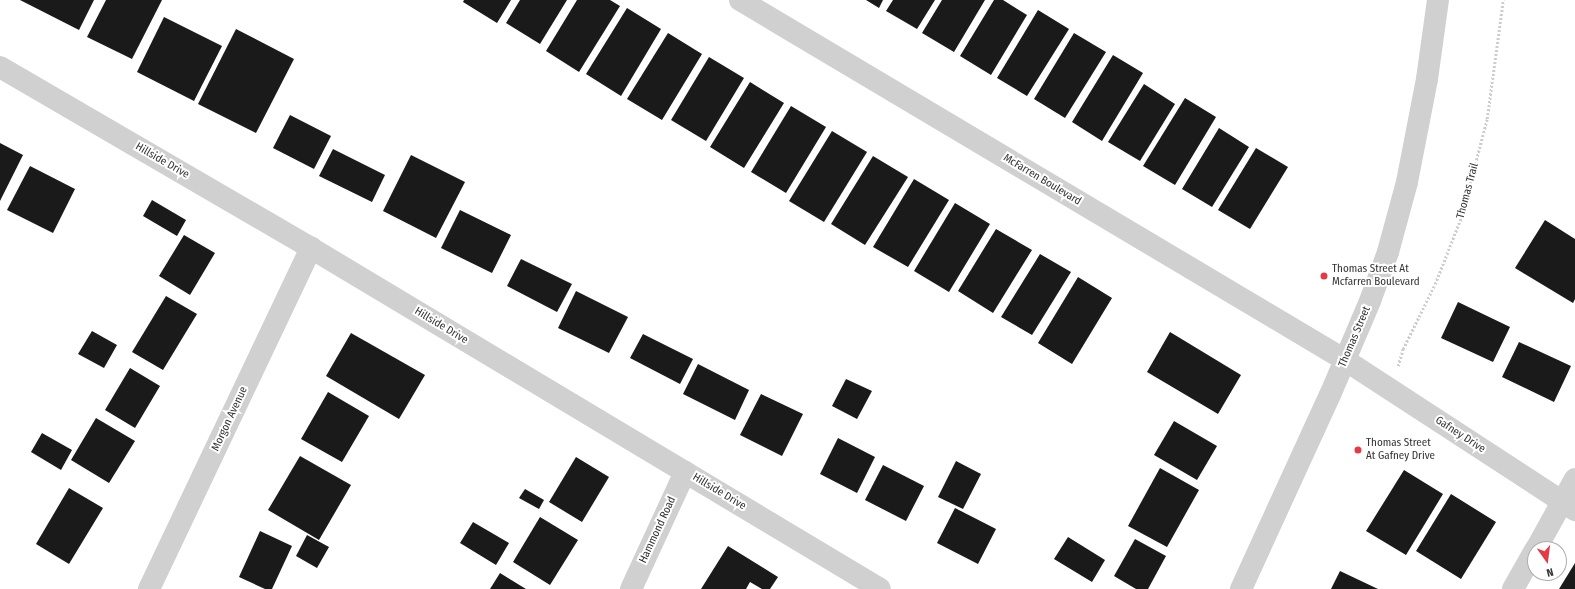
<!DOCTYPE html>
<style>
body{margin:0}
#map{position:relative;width:1575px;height:589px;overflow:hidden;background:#fff;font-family:"Fira Sans Condensed",sans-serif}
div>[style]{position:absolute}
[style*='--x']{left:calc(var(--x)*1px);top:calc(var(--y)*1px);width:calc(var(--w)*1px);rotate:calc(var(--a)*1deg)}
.building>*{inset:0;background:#1a1a1a}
.path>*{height:2.5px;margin-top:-1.25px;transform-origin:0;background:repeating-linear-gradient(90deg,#cdcdcd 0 2px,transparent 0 4px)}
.minor>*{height:22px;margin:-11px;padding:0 11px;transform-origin:11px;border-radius:11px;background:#d0d0d0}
.tertiary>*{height:22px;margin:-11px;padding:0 11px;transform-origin:11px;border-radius:11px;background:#d0d0d0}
.dots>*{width:11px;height:11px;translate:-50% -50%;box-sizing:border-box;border:2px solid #fff;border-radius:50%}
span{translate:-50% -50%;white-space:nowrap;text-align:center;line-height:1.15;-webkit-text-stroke:4px #fff;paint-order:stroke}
.street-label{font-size:11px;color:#333}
.poi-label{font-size:11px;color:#333}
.left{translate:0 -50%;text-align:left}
.north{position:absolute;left:1527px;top:541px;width:40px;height:40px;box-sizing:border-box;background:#fff;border:1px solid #adadad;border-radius:50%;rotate:166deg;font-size:11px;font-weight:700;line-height:16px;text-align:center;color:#333}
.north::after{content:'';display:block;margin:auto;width:14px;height:18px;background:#e63946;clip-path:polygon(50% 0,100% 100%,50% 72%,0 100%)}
</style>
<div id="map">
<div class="building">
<i style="clip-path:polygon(20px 0,94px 0,79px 30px)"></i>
<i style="clip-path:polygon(106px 0,162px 0,132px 59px,87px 37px)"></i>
<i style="clip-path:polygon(464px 0,511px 0,497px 23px,463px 2px)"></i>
<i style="clip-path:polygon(520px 0,567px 0,540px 44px,506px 23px)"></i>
<i style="clip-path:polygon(577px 0,610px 0,620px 6px,579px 72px,546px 51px)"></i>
<i style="clip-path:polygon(866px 0,883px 0,879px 8px)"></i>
<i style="clip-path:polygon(893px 0,935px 0,917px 29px,886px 11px)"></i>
<i style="clip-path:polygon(942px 0,985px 0,954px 52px,922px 33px)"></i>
<i style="clip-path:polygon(994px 0,1003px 0,1027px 15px,991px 75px,960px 56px)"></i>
<i style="clip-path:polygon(627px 8px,661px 29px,621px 96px,586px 74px)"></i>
<i style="clip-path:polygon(1038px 10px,1069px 29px,1027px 96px,997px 78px)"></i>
<i style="clip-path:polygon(164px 17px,222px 46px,194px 101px,137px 72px)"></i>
<i style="clip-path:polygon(236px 29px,294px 59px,256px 133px,198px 104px)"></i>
<i style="clip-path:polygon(668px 33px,702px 54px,662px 120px,627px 99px)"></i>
<i style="clip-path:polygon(1074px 33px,1106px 52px,1065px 118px,1034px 99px)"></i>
<i style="clip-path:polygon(1113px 55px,1143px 73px,1102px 141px,1072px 122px)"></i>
<i style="clip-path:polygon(709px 57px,744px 78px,706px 141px,671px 120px)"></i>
<i style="clip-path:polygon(750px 82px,784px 103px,744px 168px,710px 147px)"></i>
<i style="clip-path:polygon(1144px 84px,1175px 104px,1140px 161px,1108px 142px)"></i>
<i style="clip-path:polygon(1185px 98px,1216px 117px,1175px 185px,1143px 166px)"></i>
<i style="clip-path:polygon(791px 106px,826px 127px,786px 193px,751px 172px)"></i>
<i style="clip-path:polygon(290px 115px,331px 136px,314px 169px,273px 148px)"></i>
<i style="clip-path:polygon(1219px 128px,1249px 147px,1212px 207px,1182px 189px)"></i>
<i style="clip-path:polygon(832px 131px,867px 152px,824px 222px,789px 201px)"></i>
<i style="clip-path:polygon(0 143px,23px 155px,0 201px)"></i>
<i style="clip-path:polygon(1256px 148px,1288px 167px,1250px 229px,1218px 210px)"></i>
<i style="clip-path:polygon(333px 149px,385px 175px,372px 202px,319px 176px)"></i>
<i style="clip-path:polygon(411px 155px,465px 182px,436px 238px,383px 211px)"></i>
<i style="clip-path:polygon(873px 156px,908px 177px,865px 245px,831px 224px)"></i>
<i style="clip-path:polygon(30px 166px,75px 189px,53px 233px,7px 210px)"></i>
<i style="clip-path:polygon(914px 179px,949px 200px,908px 267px,873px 247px)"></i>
<i style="clip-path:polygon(152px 200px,186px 220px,177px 236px,143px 216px)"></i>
<i style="clip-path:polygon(955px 203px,990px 224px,949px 292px,914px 271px)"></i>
<i style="clip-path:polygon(460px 210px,511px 235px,492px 273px,441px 248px)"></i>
<i style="clip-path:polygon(1545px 220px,1575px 239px,1575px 299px,1573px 303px,1515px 268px)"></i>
<i style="clip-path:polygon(996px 229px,1032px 250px,993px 313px,958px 291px)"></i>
<i style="clip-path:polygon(184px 235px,215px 253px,190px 295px,159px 276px)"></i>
<i style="clip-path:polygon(1040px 254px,1071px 272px,1032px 335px,1001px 317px)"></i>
<i style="clip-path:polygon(521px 259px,572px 284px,557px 312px,507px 286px)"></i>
<i style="clip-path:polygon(1078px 277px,1112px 298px,1072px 364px,1038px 343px)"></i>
<i style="clip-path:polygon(576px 291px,628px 317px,609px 353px,558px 328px)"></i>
<i style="clip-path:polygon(166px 296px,197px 314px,163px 370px,132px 352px)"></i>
<i style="clip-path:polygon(1458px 302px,1510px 327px,1493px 362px,1441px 338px)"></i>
<i style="clip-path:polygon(92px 331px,117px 345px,104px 368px,78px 354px)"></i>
<i style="clip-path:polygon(1170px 332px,1241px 375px,1218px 414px,1147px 372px)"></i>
<i style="clip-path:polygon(351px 333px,425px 375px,399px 419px,326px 376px)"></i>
<i style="clip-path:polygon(643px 334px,693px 359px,680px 384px,630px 358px)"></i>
<i style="clip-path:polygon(1519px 342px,1571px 366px,1554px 402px,1502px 377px)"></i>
<i style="clip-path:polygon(698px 364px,749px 390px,735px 420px,683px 394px)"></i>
<i style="clip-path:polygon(130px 368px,160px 386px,135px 428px,105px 410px)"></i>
<i style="clip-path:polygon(846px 379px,872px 391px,857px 419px,832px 406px)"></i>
<i style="clip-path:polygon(328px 392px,369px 416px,342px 462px,301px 439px)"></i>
<i style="clip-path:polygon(761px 394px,803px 414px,782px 456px,740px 435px)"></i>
<i style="clip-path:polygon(96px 418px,135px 441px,109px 483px,71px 460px)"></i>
<i style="clip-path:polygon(1174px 421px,1217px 446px,1197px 480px,1154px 455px)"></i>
<i style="clip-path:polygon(42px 433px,72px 450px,61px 470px,31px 452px)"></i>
<i style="clip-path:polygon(838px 438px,875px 457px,857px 493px,820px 474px)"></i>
<i style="clip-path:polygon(300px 456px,351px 485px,319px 540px,268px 510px)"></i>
<i style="clip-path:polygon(576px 457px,609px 477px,582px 522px,549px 502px)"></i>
<i style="clip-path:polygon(956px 461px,981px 474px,963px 509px,938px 497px)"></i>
<i style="clip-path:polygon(883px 465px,924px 486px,906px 521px,865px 500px)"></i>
<i style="clip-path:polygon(1160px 468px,1199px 490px,1167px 547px,1128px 526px)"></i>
<i style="clip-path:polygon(1404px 470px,1443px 494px,1406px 555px,1366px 531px)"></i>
<i style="clip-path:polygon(69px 488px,103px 508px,69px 564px,36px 544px)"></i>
<i style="clip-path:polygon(525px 489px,544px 500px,539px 509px,519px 498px)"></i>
<i style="clip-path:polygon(1451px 494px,1496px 522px,1461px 579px,1416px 551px)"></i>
<i style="clip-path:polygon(955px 508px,996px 529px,978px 564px,937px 543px)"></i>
<i style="clip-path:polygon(540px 517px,578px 540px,550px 585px,513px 562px)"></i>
<i style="clip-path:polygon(473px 522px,509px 543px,496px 565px,460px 543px)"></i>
<i style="clip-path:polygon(260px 531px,292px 546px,272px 589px,265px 589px,239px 577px)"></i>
<i style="clip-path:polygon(307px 535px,329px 547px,317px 568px,296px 556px)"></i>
<i style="clip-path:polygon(1068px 537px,1105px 560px,1092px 582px,1054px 559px)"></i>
<i style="clip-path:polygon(1135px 539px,1166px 556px,1148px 589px,1136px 589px,1114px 576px)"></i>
<i style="clip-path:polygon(728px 546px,778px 577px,770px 589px,762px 589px,750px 582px,746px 589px,701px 589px)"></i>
<i style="clip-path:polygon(1575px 563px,1575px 589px,1559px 589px)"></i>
<i style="clip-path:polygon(1340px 571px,1378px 589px,1331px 589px)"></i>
<i style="clip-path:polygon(500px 573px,526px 589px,490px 589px)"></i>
</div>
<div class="path">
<i style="--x:1398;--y:366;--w:18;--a:-74"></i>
<i style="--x:1403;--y:349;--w:72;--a:-63.8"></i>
<i style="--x:1435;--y:284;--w:71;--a:-68.5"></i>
<i style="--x:1461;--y:218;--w:102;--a:-75.3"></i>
<i style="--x:1487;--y:119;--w:120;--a:-82.3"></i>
</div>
<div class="minor">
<i style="--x:0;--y:67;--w:360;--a:30.2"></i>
<i style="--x:311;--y:248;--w:663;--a:30.93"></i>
<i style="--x:1345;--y:360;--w:275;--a:33.1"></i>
<i style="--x:1536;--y:549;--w:80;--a:-60.9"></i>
<i style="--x:149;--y:589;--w:378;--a:-64.6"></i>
<i style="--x:631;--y:589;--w:129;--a:-65.2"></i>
<i style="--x:1513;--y:589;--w:45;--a:-60.6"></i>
</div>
<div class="tertiary">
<i style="--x:740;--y:0;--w:704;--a:30.75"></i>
<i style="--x:1241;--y:589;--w:213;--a:-65.4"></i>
<i style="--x:1330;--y:395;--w:102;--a:-66.9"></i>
<i style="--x:1370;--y:301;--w:52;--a:-69.8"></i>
<i style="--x:1388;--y:252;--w:73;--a:-74.8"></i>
<i style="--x:1407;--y:182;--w:105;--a:-79"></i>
<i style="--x:1427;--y:79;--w:80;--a:-82.1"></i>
</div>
<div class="dots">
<i style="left:1324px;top:276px;background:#e63946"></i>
<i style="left:1358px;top:450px;background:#e63946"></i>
</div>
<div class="street-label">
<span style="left:162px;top:161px;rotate:30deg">Hillside Drive</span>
<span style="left:1042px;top:180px;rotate:31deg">McFarren Boulevard</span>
<span style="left:1468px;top:191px;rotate:-75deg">Thomas Trail</span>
<span style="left:441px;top:326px;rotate:31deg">Hillside Drive</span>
<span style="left:1355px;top:337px;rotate:-67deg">Thomas Street</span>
<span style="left:230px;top:419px;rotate:-65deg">Morgon Avenue</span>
<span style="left:1460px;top:435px;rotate:33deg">Gafney Drive</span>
<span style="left:719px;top:492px;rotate:31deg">Hillside Drive</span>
<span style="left:658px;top:530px;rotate:-65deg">Hammond Road</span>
</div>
<div class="poi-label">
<span class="left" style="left:1332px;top:276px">Thomas Street At<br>Mcfarren Boulevard</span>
<span class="left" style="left:1366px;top:450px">Thomas Street<br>At Gafney Drive</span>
</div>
<div class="north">N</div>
</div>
